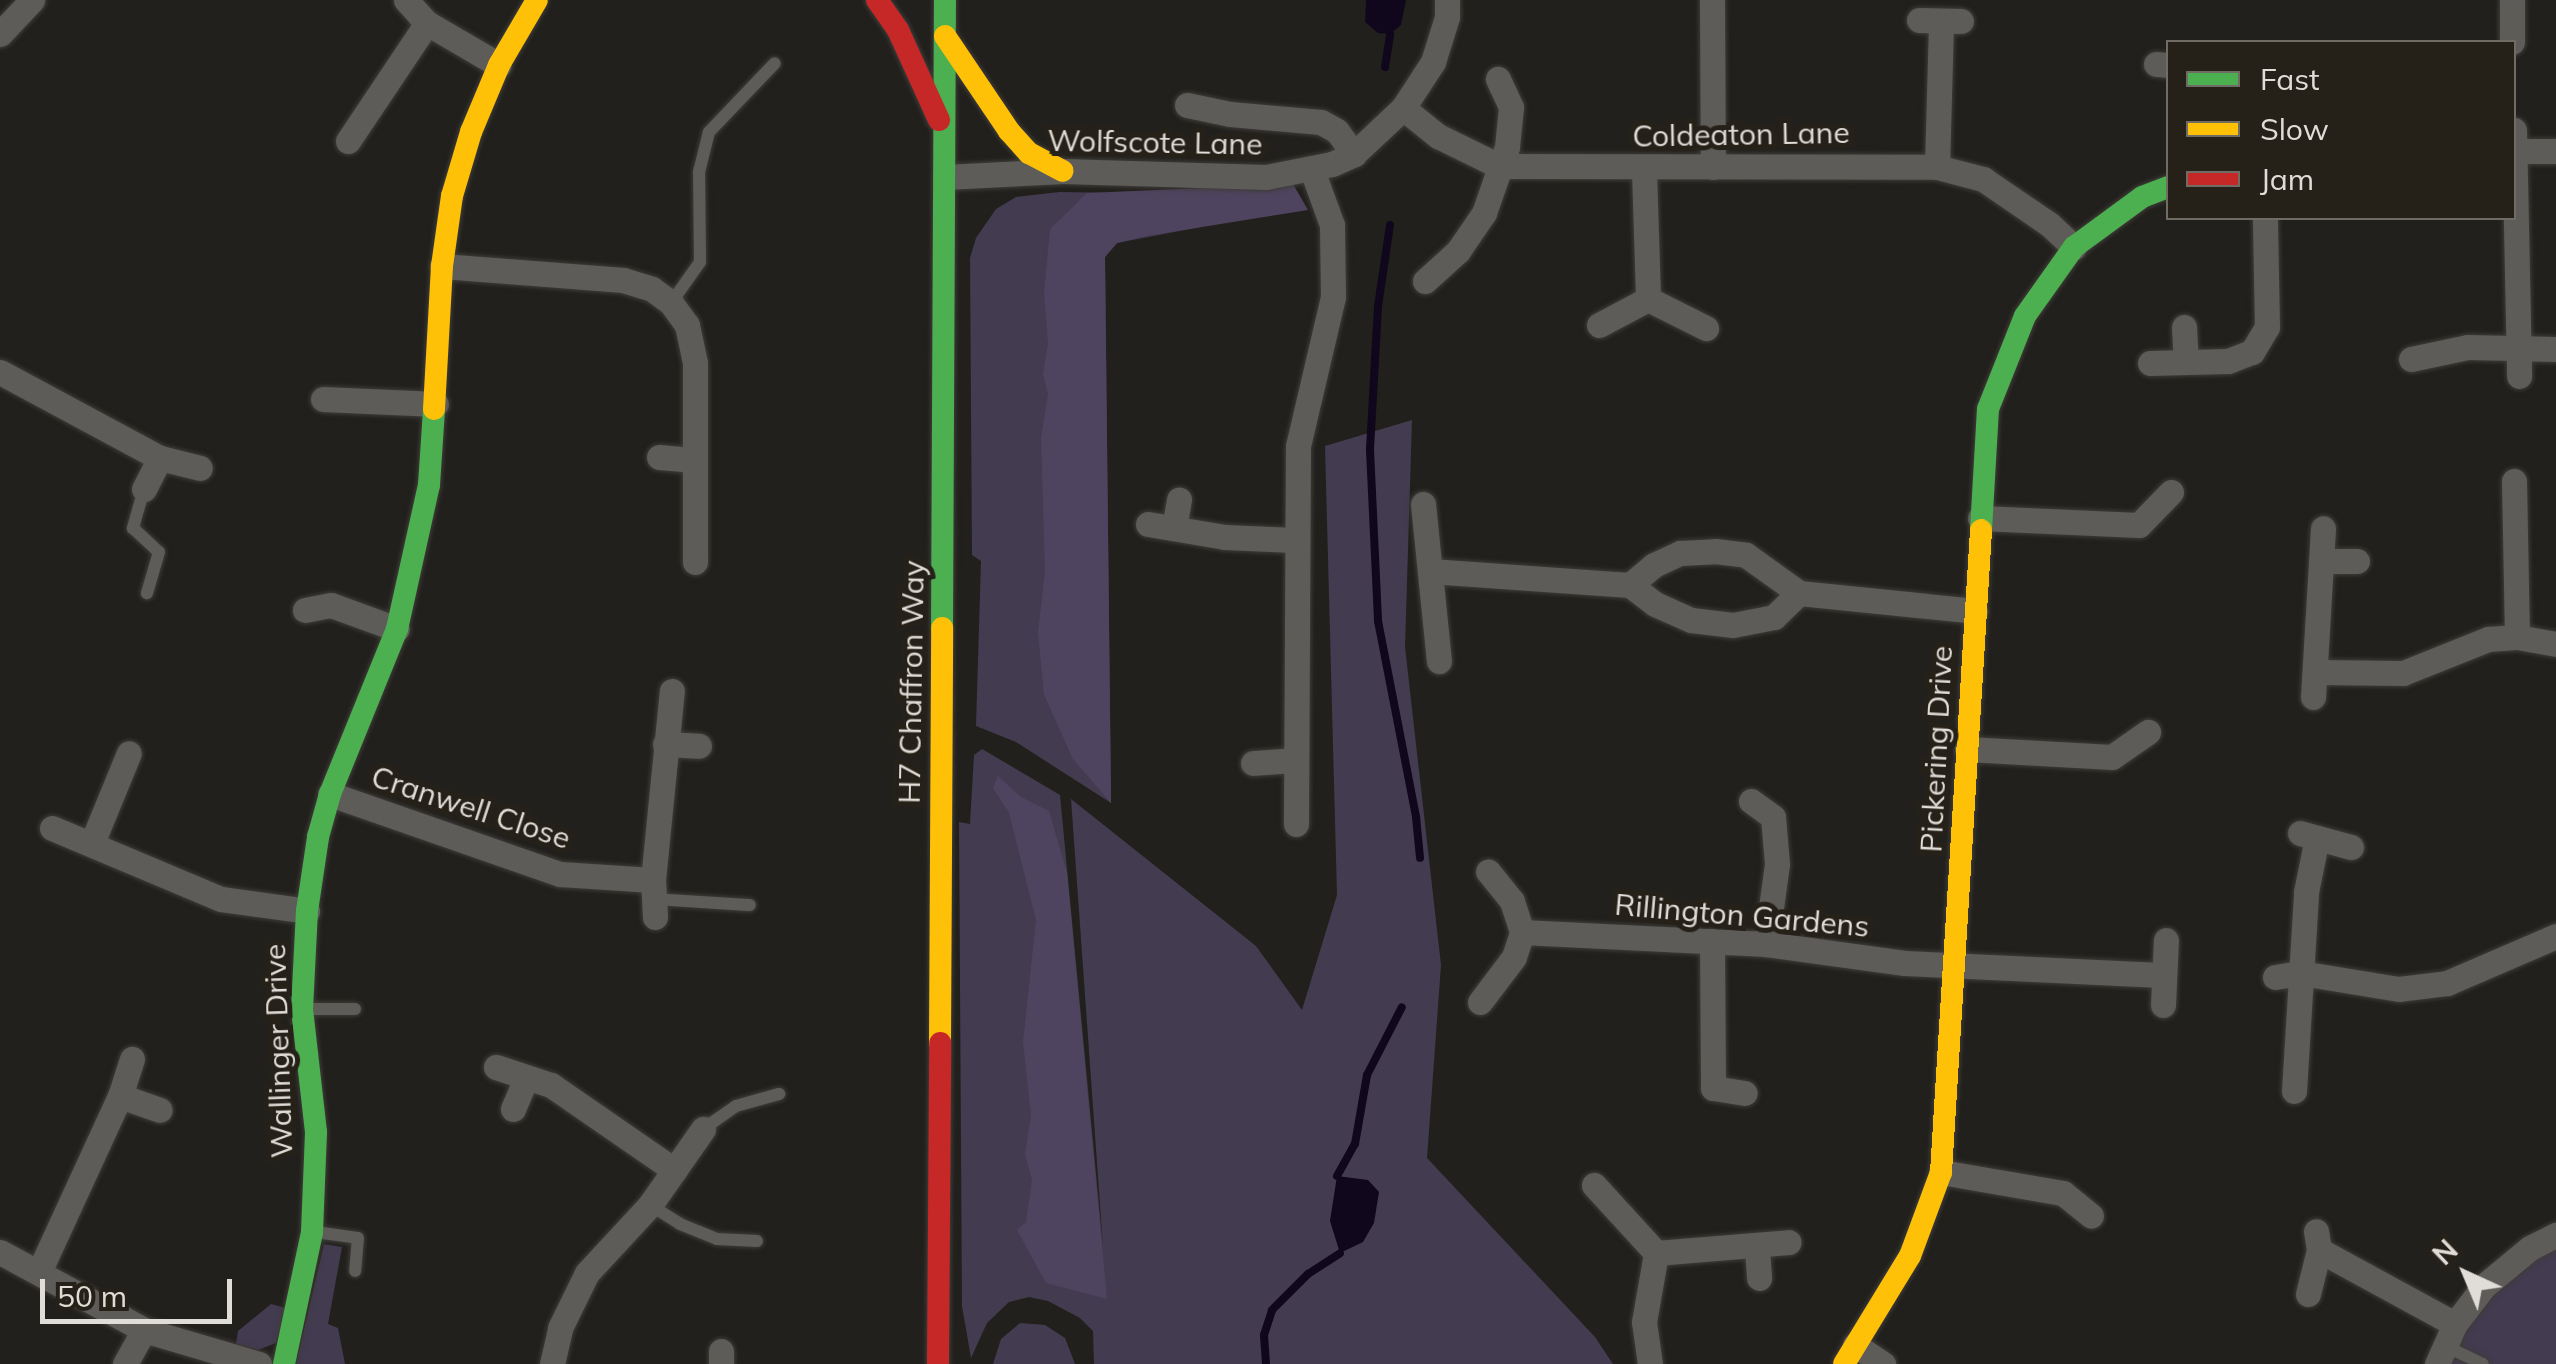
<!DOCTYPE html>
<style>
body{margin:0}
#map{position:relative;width:2556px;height:1364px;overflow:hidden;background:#22201c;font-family:Mulish,sans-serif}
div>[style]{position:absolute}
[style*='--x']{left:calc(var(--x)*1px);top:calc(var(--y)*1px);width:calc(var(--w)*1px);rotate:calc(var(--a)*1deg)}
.green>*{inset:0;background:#433b50}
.forest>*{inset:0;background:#4f445f}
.water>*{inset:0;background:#10071c}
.stream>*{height:8px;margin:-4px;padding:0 4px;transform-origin:4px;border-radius:4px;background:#10071c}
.roads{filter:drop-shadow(0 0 2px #3e3c39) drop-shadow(0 0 2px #3e3c39)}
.lane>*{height:12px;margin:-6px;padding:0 6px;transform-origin:6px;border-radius:6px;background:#5e5c58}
.street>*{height:25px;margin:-12.5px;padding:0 12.5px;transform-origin:12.5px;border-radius:12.5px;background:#5e5c58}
.fast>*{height:22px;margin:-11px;padding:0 11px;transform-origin:11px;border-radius:11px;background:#4caf50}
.slow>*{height:22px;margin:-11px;padding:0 11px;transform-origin:11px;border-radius:11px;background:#ffc107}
.jam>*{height:22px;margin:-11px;padding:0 11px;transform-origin:11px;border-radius:11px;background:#c62828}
span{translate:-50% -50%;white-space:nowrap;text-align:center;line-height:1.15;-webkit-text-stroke:10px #262118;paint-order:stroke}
.street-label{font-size:30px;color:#e0dcd7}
.legend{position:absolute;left:2166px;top:40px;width:350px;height:180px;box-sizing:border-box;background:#262118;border:2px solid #706c64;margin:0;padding:12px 18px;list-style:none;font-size:30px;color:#e0dcd7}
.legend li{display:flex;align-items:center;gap:20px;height:50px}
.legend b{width:50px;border:2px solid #706c64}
.north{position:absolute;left:2416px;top:1224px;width:100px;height:100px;-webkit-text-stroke:8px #262118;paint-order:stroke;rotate:316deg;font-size:28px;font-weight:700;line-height:40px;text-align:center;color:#e0dcd7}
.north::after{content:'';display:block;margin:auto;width:35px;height:45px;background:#e0dcd7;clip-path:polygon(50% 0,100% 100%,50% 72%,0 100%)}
.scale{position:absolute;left:40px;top:1279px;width:192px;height:45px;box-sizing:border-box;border:5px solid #e0dcd7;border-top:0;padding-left:12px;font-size:30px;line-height:35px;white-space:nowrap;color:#e0dcd7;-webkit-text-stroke:8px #262118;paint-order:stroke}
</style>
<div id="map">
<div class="green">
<i style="clip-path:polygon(1059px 192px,1127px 193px,1232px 221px,1117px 243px,1105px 257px,1111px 803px,1016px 742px,976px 726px,981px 561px,972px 555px,970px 258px,976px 238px,996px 209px,1016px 197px)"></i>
<i style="clip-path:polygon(1412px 420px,1405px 647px,1441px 965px,1427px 1158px,1595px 1337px,1613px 1364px,1094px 1364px,1093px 1331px,1080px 1318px,1048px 1301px,1029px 1297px,1009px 1302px,987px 1323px,971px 1358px,962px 1306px,959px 822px,970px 824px,974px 755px,982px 749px,1060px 795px,1103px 1247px,1071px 799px,1256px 946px,1302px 1010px,1337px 895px,1325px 446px)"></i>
<i style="clip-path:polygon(2556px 1243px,2556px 1364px,2448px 1364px,2491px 1290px)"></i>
<i style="clip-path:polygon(324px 1244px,342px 1247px,328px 1324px,338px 1328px,345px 1364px,296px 1364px)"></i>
<i style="clip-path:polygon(271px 1304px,286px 1308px,276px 1343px,258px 1350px,236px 1344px,238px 1331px)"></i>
<i style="clip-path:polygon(1020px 1323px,1045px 1325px,1065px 1338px,1075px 1364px,993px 1364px,1001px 1339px)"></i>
</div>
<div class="forest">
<i style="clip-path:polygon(1293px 184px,1308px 210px,1146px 236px,1117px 243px,1105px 257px,1111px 803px,1073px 759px,1044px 695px,1038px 633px,1045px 571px,1041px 438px,1048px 394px,1043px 374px,1048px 344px,1044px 292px,1050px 229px,1087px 193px)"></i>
<i style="clip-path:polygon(998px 776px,1021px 797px,1049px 811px,1067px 873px,1107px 1299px,1046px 1283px,1017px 1230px,1026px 1222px,1032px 1180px,1025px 1154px,1031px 1115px,1023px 1042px,1036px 920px,1009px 813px,993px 788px)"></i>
</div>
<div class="water">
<i style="clip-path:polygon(1366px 0,1406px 0,1401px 25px,1390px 34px,1378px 33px,1365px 22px)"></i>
<i style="clip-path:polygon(1337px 1176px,1368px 1180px,1379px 1192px,1374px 1223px,1363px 1242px,1340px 1253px,1330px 1221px)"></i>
</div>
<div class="stream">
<i style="--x:1385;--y:67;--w:33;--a:-81"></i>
<i style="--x:1390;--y:225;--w:82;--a:98.4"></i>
<i style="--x:1378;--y:306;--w:144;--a:93.2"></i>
<i style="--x:1370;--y:450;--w:171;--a:87.3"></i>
<i style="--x:1378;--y:621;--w:200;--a:79"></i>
<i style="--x:1416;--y:817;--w:41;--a:84.4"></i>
<i style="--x:1337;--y:1176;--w:37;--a:-61"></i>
<i style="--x:1355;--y:1144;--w:70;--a:-80.1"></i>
<i style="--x:1367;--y:1075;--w:76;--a:-62.8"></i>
<i style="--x:1266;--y:1364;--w:29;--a:-94"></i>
<i style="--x:1264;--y:1335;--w:26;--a:-72"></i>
<i style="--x:1272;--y:1310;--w:51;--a:-45"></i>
<i style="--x:1308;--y:1274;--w:38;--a:-33"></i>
</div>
<div class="roads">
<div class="lane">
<i style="--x:671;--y:303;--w:50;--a:-54.7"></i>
<i style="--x:700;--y:262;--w:90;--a:-90.6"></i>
<i style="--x:699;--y:172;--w:41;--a:-76"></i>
<i style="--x:709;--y:132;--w:95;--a:-46.3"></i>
<i style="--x:144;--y:489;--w:41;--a:105.8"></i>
<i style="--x:133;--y:528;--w:35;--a:43"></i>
<i style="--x:159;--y:552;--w:43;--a:106.3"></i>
<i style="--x:654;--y:899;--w:96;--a:3.6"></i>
<i style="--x:305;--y:1009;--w:50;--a:0"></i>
<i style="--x:703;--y:1129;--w:40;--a:-34.9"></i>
<i style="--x:736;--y:1106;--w:45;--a:-15.6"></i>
<i style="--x:650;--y:1205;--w:36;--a:32"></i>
<i style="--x:680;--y:1224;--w:40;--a:22"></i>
<i style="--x:717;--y:1239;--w:40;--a:2.9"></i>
<i style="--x:315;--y:1232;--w:43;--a:7.9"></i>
<i style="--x:358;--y:1238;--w:33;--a:95"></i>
<i style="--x:2443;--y:1345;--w:44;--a:25.4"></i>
</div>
<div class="street">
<i style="--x:406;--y:0;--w:31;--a:48"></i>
<i style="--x:1712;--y:0;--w:167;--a:89.7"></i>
<i style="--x:2512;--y:0;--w:42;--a:90"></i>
<i style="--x:1919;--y:20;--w:42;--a:1.4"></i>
<i style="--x:0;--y:34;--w:47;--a:-46.7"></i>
<i style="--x:2156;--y:64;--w:12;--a:5"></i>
<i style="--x:1187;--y:105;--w:44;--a:11.8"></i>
<i style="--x:1230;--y:114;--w:91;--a:5"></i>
<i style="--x:1321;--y:122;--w:18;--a:29"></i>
<i style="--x:1337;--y:131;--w:29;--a:54"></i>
<i style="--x:1403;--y:108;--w:45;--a:38.7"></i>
<i style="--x:1438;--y:136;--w:68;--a:26.2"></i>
<i style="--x:1499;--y:166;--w:438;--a:0.1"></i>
<i style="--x:1937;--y:167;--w:48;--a:14.6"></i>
<i style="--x:1983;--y:179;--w:80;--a:34.3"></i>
<i style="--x:2049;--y:224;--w:34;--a:43"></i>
<i style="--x:2514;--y:130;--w:246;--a:88.8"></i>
<i style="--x:348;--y:141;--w:142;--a:-56.2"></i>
<i style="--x:427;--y:23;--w:83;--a:30.3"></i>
<i style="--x:2514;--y:151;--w:42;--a:0"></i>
<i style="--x:1937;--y:167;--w:146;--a:-88.4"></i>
<i style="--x:1644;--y:170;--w:129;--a:88.2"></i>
<i style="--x:945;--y:177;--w:118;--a:-2.9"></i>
<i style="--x:1063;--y:171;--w:203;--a:1.7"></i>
<i style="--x:1266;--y:177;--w:67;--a:-11.1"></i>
<i style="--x:1332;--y:164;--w:24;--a:-24"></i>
<i style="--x:1354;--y:154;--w:67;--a:-43.2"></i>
<i style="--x:1403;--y:108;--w:55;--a:-56.9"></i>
<i style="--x:1433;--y:62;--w:47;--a:-72.7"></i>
<i style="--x:1447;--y:17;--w:17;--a:-90"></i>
<i style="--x:442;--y:266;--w:182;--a:4.4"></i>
<i style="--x:623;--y:280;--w:30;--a:17"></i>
<i style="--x:652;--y:289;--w:24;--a:36"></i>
<i style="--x:671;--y:303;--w:27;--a:54"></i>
<i style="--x:687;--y:325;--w:39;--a:78"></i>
<i style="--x:695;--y:363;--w:199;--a:90"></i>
<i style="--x:1425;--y:281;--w:45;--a:-42.3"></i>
<i style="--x:1458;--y:251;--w:46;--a:-55.6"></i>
<i style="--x:1484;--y:213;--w:70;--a:-70.8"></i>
<i style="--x:1507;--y:147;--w:40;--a:-84.3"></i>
<i style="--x:1511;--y:107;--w:31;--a:-115"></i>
<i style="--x:1599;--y:325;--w:55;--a:-28"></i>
<i style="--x:1648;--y:299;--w:65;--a:26.6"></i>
<i style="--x:2184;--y:327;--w:34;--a:87"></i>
<i style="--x:2411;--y:359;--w:58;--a:-11.9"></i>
<i style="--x:2468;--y:347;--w:88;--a:1.3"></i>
<i style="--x:2150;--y:363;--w:78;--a:-1.5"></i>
<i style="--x:2228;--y:361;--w:26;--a:-21"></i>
<i style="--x:2252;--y:352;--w:29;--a:-59"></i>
<i style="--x:2267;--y:327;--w:109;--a:-91.1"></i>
<i style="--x:0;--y:372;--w:182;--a:28.3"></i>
<i style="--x:160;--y:458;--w:41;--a:14"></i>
<i style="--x:323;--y:399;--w:113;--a:2.5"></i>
<i style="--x:659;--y:457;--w:36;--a:5"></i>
<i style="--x:2514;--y:481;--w:156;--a:88.9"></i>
<i style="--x:144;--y:489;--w:35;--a:-63"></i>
<i style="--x:1423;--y:504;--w:158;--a:84.2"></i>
<i style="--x:1980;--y:518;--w:159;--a:2.5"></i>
<i style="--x:2139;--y:525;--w:46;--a:-45.9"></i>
<i style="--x:1148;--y:524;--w:78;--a:9.6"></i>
<i style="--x:1225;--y:537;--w:69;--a:2.5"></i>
<i style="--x:1174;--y:528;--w:29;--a:-80"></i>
<i style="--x:2323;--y:561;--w:34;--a:0"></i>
<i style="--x:1430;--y:571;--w:200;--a:4"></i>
<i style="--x:1630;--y:585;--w:31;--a:37"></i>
<i style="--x:1655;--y:604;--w:39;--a:24"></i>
<i style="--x:1691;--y:620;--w:42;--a:6.8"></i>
<i style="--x:1733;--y:625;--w:42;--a:-11"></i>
<i style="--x:1774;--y:617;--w:35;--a:-44"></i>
<i style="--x:1799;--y:593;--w:177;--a:5.8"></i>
<i style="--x:1630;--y:585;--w:31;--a:-40"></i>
<i style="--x:1654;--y:565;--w:29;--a:-25"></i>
<i style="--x:1680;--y:553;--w:35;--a:-3"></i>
<i style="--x:1715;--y:551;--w:31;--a:7"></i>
<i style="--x:1746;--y:555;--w:65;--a:35.6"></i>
<i style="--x:305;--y:610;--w:26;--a:-11"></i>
<i style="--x:331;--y:605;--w:70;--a:20"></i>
<i style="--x:2316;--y:672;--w:87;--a:0.7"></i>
<i style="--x:2403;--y:673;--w:92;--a:-21.8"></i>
<i style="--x:2488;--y:639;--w:29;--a:-4"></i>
<i style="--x:2517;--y:637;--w:40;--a:10"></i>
<i style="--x:2313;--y:697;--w:169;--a:-86.6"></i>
<i style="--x:665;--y:744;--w:34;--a:3"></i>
<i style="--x:1967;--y:749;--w:145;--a:3.2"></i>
<i style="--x:2112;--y:757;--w:44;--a:-34.8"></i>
<i style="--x:1253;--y:763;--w:43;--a:-4"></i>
<i style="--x:330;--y:794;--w:244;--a:19.2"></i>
<i style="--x:560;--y:874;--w:93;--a:3.7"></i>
<i style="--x:1751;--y:801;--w:27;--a:36"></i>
<i style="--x:1773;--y:817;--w:47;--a:85.1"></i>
<i style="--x:1777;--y:864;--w:81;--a:97.8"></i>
<i style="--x:1296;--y:824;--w:378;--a:-89.7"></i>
<i style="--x:1298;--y:446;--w:153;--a:-76.8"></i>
<i style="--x:1333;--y:297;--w:72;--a:-90.8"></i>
<i style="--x:1332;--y:225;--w:59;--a:-110"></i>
<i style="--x:52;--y:828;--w:183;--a:22.8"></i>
<i style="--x:221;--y:899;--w:87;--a:7.9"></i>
<i style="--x:2300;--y:833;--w:53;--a:15.4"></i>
<i style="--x:92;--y:843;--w:97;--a:-67.7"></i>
<i style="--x:655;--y:917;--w:37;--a:-93"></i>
<i style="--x:653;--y:880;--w:190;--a:-84.3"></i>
<i style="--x:1522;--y:932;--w:244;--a:2.8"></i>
<i style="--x:1766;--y:944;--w:140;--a:7.8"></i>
<i style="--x:1905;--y:963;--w:256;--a:2.7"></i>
<i style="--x:1712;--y:941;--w:147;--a:89.6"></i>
<i style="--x:1713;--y:1088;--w:32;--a:9"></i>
<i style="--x:2275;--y:977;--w:26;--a:-9"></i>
<i style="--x:2301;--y:973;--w:99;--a:9.3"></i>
<i style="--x:2399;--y:989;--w:48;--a:-7.1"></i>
<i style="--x:2447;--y:983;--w:119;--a:-23.3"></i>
<i style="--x:1480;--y:1002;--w:56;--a:-52.9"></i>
<i style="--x:1514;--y:957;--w:26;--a:-72"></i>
<i style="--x:1522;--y:932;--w:33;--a:-108"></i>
<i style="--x:1512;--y:901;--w:38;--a:-129"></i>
<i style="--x:2163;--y:1005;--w:65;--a:-87.4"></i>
<i style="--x:496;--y:1067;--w:58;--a:18.1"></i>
<i style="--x:551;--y:1085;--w:150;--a:34.6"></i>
<i style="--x:2294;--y:1091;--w:199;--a:-86.5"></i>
<i style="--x:2306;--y:892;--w:55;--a:-78.5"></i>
<i style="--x:120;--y:1096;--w:42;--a:19.3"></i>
<i style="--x:513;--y:1109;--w:34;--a:-67"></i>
<i style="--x:1941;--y:1172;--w:124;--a:9.8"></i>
<i style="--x:2063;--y:1193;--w:36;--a:39"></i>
<i style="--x:1594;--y:1185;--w:92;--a:47.6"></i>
<i style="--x:1757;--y:1248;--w:30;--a:86"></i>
<i style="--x:2319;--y:1250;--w:155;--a:28.6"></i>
<i style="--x:0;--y:1252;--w:164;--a:28.4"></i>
<i style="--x:144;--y:1330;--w:120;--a:16.5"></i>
<i style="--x:39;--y:1272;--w:194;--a:-65.3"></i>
<i style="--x:120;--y:1096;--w:39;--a:-72"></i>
<i style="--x:2308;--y:1294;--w:45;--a:-76"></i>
<i style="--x:2319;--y:1250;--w:19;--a:-99"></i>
<i style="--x:1855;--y:1345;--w:34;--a:34"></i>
<i style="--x:125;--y:1364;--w:39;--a:-61"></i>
<i style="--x:552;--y:1364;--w:37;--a:-77"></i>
<i style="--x:560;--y:1328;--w:61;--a:-63.9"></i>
<i style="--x:587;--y:1273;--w:93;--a:-47.2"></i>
<i style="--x:650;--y:1205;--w:93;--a:-55.1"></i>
<i style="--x:721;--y:1364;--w:13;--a:-90"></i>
<i style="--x:1650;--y:1364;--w:42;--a:-98.1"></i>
<i style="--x:1644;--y:1322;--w:70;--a:-80.1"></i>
<i style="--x:1656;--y:1253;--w:133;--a:-4.7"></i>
<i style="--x:2437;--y:1364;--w:44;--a:-65.8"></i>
<i style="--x:2455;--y:1324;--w:48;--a:-52.7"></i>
<i style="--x:2484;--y:1286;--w:60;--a:-39.6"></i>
<i style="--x:2530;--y:1248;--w:29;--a:-27"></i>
</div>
<div class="fast">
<i style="--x:1981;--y:530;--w:121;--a:-86.7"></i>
<i style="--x:1988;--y:409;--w:100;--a:-68.3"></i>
<i style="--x:2025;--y:316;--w:85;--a:-54.6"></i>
<i style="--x:2074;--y:247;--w:84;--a:-36.3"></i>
<i style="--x:2142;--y:197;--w:28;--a:-21"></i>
<i style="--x:942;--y:628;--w:628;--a:-89.73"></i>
<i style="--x:284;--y:1364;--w:135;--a:-78"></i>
<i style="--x:312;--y:1232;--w:100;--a:-87.7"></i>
<i style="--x:316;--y:1132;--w:124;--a:-96.5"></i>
<i style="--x:302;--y:1009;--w:98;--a:-87.1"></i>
<i style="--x:307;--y:911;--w:75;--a:-81.5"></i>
<i style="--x:318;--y:837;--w:45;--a:-74.4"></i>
<i style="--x:330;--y:794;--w:178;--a:-67.9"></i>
<i style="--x:397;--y:629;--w:148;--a:-77.5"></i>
<i style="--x:429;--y:485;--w:76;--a:-86.2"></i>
</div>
<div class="slow">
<i style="--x:945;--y:36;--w:115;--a:56"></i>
<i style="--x:1009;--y:131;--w:30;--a:48"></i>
<i style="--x:1029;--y:153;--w:38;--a:28"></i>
<i style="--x:434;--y:409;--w:143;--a:-86.8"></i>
<i style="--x:442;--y:266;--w:71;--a:-81.9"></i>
<i style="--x:452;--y:196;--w:67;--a:-73.5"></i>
<i style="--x:471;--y:132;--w:73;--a:-67.3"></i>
<i style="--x:499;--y:65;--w:75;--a:-59.7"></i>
<i style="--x:940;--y:1043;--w:415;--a:-89.7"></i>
<i style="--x:1844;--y:1364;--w:127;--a:-58.6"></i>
<i style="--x:1910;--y:1256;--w:90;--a:-69.7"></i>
<i style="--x:1941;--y:1172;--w:643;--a:-86.43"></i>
</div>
<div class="jam">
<i style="--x:877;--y:0;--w:37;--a:55"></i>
<i style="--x:898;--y:30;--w:99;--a:65.5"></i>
<i style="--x:938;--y:1364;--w:321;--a:-89.6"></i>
</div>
</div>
<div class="street-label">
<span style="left:1741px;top:134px;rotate:-1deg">Coldeaton Lane</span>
<span style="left:1155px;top:142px;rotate:1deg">Wolfscote Lane</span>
<span style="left:911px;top:682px;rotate:-89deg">H7 Chaffron Way</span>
<span style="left:1936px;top:749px;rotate:-87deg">Pickering Drive</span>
<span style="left:471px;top:807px;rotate:18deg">Cranwell Close</span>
<span style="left:1742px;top:915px;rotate:5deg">Rillington Gardens</span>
<span style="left:278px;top:1051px;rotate:-92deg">Wallinger Drive</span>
</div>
<ul class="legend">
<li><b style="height:12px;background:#4caf50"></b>Fast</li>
<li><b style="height:12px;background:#ffc107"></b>Slow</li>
<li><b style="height:12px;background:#c62828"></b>Jam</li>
</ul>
<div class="north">N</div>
<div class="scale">50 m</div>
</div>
